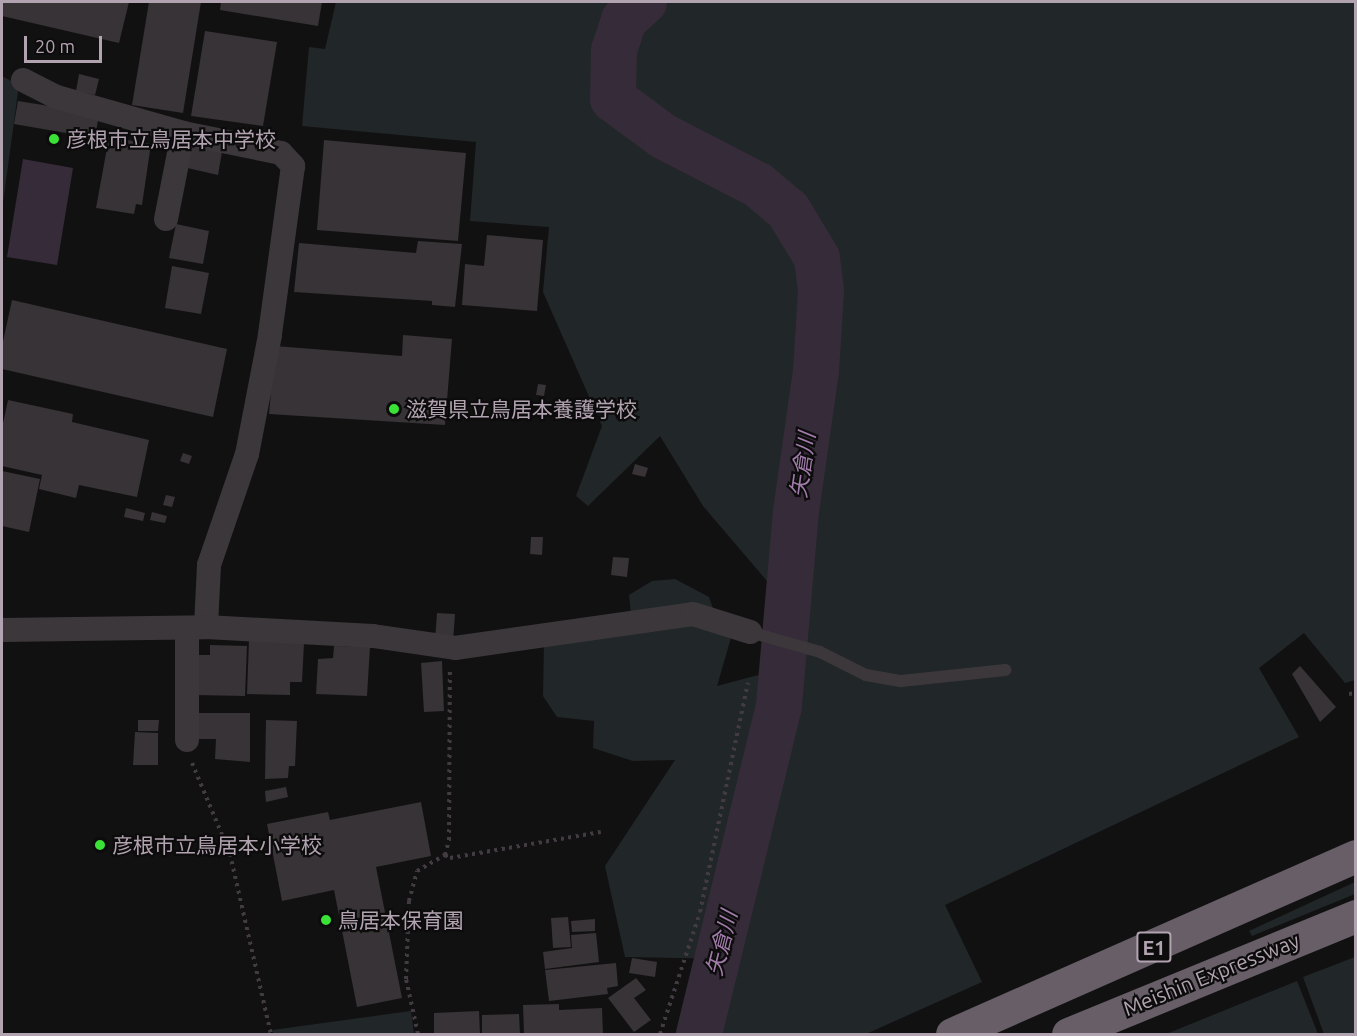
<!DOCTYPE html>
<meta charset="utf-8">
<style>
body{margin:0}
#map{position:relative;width:1357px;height:1036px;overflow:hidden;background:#121111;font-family:Ubuntu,"Noto Sans JP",sans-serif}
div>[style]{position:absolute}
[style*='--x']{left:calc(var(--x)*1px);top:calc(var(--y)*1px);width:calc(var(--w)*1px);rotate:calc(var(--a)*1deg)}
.green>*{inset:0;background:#212629}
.water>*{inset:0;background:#352b39}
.river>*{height:46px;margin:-23px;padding:0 23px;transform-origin:23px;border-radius:23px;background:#352b39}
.building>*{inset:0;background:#373336}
.path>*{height:4px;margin-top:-2px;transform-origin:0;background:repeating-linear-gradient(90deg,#423c42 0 3px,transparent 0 7.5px)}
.lane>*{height:12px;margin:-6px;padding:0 6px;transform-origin:6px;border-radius:6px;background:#3c373b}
.street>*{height:24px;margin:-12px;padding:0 12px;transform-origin:12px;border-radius:12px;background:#3c373b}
.highway>*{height:33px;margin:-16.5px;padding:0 16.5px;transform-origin:16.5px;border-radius:16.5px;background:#675e67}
.dots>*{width:16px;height:16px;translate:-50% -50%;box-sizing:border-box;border:3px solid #0d0c0c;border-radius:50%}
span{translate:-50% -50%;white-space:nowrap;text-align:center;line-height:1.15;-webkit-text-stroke:4.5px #0d0c0c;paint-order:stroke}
.shield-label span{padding:2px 4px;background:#0d0c0c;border:2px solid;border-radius:4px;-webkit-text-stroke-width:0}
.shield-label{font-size:20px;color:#b2a3b1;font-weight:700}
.poi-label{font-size:21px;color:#b2a3b1}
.left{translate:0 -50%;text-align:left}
.street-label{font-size:21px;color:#b2a3b1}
.water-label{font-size:22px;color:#a17cab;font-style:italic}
.frame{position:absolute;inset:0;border:3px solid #b2a3b1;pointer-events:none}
.scale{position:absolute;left:24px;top:36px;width:78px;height:27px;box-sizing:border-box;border:3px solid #b2a3b1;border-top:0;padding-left:8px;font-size:18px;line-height:21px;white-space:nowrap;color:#b2a3b1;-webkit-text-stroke:4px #0d0c0c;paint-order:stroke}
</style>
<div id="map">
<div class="green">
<i style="clip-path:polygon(336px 2px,1355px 2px,1355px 680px,1345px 683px,1304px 633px,1259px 668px,1299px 737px,945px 905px,982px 982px,866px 1034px,721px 1034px,733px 959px,625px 957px,605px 866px,675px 760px,633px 761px,593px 748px,594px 721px,557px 717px,543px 696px,544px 643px,679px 621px,733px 631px,717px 686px,796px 665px,802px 622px,703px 506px,660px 436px,588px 506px,576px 496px,602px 426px,543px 292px,549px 227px,470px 221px,476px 142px,302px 126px,309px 47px,325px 49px)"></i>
<i style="clip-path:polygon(2px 76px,19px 85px,2px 210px)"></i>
<i style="clip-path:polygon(675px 579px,709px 597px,715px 614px,631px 616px,629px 595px,652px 581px)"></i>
<i style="clip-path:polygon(1355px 882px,1355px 894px,1252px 936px,1249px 931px)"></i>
<i style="clip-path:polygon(1355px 957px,1355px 1034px,1324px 1034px,1303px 977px)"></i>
<i style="clip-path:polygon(1297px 981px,1318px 1034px,1166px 1034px)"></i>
<i style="clip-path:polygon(411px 1011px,414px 1034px,274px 1034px,272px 1030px)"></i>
</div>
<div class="water">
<i style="clip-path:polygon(23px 159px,73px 168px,57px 265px,7px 257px)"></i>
</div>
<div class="river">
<i style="--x:644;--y:2;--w:27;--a:138"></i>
<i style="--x:624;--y:20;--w:32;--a:108"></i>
<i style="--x:614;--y:50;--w:49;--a:91.2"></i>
<i style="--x:613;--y:99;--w:62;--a:36.5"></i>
<i style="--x:663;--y:136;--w:107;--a:27.3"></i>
<i style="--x:758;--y:185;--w:39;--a:40"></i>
<i style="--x:788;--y:210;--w:56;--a:58.9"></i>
<i style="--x:817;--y:258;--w:32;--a:83"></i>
<i style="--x:821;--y:290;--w:81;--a:93.5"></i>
<i style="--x:816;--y:371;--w:141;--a:98.1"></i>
<i style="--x:796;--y:511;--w:196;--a:95"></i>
<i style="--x:779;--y:706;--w:338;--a:103.7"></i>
</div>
<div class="building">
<i style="clip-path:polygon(2px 2px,129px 2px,119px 43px,2px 16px)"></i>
<i style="clip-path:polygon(149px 2px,201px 2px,183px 113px,132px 105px)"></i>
<i style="clip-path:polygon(221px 2px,322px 2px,318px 26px,220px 10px)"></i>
<i style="clip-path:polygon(205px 31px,277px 42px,263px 126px,191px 116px)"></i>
<i style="clip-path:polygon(79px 74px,99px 79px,95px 95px,76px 91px)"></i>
<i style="clip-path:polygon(18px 101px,99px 114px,95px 138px,14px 124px)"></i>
<i style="clip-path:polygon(109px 137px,151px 144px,142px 205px,136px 204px,134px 214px,96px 208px)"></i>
<i style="clip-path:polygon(324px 140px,466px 153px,458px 241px,317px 230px)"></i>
<i style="clip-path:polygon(188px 146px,222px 152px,218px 175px,183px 167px)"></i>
<i style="clip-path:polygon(176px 224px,209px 231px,203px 264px,169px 258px)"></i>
<i style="clip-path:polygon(487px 235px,543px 240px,537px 311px,462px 305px,465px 264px,484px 266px)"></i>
<i style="clip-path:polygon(418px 241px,462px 244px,455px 307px,432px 305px,432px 301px,294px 292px,299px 243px,416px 253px)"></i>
<i style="clip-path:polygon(172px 266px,209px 273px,201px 314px,165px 308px)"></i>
<i style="clip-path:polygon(12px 300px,227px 349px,213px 417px,2px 369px,2px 346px)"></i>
<i style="clip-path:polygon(403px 335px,452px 339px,445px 425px,269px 414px,275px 346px,402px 356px)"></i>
<i style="clip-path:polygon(538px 384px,546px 385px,544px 396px,536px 395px)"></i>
<i style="clip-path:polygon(8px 400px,73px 414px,72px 422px,149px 440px,137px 497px,79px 485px,76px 498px,39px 489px,42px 475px,2px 466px,2px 428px)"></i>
<i style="clip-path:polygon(183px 453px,192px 456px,189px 464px,180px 461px)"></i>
<i style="clip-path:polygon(635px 464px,648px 468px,645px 477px,632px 474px)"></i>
<i style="clip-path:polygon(2px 471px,40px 479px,29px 532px,2px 526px)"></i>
<i style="clip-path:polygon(166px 495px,175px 497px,172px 507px,163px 505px)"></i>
<i style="clip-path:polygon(126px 508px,145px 513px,143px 521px,124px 517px)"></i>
<i style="clip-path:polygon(152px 512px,167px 516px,165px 523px,150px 520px)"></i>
<i style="clip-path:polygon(531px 537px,543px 537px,542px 555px,530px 554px)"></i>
<i style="clip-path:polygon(613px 557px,629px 558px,627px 577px,611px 575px)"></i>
<i style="clip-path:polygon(437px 613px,455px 614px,453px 642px,435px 640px)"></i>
<i style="clip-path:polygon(249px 640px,304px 643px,302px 682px,290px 682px,290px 695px,247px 694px)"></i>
<i style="clip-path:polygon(210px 645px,247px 646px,245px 696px,195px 695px,195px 655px,210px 655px)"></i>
<i style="clip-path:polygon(334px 646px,370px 647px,367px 696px,316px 694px,318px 659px,333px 658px)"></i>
<i style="clip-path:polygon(442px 661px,444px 711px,424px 712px,421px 663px)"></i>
<i style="clip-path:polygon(1300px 666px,1336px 707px,1320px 722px,1292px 674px)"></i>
<i style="clip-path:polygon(195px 713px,250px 713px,250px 762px,215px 759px,216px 739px,195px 739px)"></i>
<i style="clip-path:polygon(138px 720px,159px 720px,158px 731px,138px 731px)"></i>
<i style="clip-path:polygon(266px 720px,297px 721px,295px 766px,289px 766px,288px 778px,265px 779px)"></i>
<i style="clip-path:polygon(135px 732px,158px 733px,158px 765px,133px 765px)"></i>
<i style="clip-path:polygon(286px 787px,288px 797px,266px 802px,265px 791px)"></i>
<i style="clip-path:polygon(421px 802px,431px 856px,376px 867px,402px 998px,357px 1007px,334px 890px,282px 901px,267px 824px,328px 812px,330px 820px)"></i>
<i style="clip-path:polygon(568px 917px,571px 947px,553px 948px,551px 918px)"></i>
<i style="clip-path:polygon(595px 919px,595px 931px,572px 932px,571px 921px)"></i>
<i style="clip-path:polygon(596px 933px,599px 962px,545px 969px,543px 952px,572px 948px,571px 935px)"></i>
<i style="clip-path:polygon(632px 958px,657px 962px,655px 977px,629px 973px)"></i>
<i style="clip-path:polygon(616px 963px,618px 986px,607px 988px,608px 994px,549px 1001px,545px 970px)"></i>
<i style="clip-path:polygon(636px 978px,646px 990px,634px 998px,651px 1020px,634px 1032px,608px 998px)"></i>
<i style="clip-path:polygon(559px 1004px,559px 1010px,602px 1008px,603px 1034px,524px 1034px,523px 1005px)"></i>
<i style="clip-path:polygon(479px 1011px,480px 1034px,434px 1034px,434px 1013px)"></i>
<i style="clip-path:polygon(519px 1014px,520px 1034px,482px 1034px,482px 1015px)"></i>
</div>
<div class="path">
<i style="--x:1349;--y:694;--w:7;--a:-8"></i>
<i style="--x:192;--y:763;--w:99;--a:67.3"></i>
<i style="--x:230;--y:854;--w:185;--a:77.2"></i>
<i style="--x:445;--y:855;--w:6;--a:31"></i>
<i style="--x:450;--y:858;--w:153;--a:-9.8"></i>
<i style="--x:418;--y:1034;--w:56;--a:-102.3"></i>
<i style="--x:406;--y:979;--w:78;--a:-87.8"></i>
<i style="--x:409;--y:901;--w:31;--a:-75"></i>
<i style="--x:417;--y:871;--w:32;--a:-30"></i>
<i style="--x:445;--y:855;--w:16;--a:-75"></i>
<i style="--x:449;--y:840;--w:169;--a:-89.7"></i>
<i style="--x:660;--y:1034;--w:128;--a:-71.8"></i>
<i style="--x:700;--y:912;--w:234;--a:-78.2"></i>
</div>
<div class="lane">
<i style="--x:750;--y:632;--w:73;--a:15.9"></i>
<i style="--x:820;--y:652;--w:51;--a:26.6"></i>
<i style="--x:866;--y:675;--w:36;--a:10"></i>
<i style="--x:901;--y:681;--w:105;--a:-6"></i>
</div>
<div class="street">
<i style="--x:23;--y:80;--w:38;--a:27"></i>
<i style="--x:57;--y:97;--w:131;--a:15.9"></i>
<i style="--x:183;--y:133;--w:100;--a:11.5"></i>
<i style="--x:281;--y:153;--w:18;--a:47"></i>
<i style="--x:293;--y:166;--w:171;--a:97.8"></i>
<i style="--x:270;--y:335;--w:121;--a:100.9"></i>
<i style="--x:247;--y:454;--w:117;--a:108.9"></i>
<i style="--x:209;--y:565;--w:62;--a:92.8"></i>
<i style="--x:166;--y:219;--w:88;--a:-78.8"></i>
<i style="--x:187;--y:628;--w:112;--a:90"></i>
<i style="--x:2;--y:630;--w:204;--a:-0.8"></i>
<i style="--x:206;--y:627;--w:167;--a:3.1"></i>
<i style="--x:373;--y:636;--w:83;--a:8.3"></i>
<i style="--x:455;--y:648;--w:240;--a:-8.1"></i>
<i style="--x:693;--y:614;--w:60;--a:17.5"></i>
</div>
<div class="highway">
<i style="--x:952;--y:1034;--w:441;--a:-23.8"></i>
<i style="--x:1068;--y:1034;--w:311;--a:-22.3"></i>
</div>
<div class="dots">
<i style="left:54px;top:139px;background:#3ae238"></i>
<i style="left:394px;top:409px;background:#3ae238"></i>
<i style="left:100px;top:845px;background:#3ae238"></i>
<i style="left:326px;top:920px;background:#3ae238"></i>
</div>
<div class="shield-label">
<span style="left:1154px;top:947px">E1</span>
</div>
<div class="poi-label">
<span class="left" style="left:66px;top:139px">彦根市立鳥居本中学校</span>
<span class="left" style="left:406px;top:409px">滋賀県立鳥居本養護学校</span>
<span class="left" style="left:112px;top:845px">彦根市立鳥居本小学校</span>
<span class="left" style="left:338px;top:920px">鳥居本保育園</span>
</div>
<div class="street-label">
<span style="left:1211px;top:974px;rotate:-22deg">Meishin Expressway</span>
</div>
<div class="water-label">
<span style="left:802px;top:465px;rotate:-82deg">矢倉川</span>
<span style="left:721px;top:943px;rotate:-76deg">矢倉川</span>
</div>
<div class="frame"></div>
<div class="scale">20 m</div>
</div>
